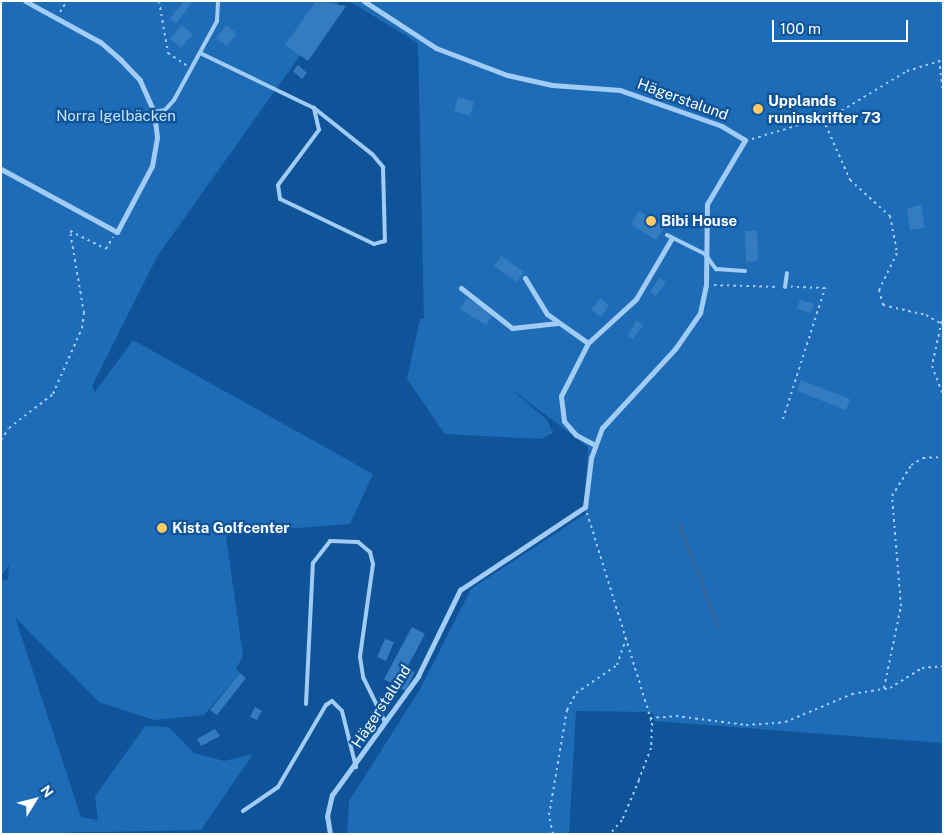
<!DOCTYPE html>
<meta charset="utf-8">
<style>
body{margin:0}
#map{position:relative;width:944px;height:835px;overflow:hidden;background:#0f5499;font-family:"Public Sans",sans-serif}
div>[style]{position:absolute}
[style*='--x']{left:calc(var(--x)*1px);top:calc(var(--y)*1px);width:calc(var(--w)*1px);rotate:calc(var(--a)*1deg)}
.green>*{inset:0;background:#1e6cb7}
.stream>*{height:2.5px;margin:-1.25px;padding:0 1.25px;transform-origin:1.25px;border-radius:1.25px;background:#37689b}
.building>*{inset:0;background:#347bc0}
.path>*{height:2px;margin-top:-1px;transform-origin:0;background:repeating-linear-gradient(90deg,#a1ccf5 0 2.5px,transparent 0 6.5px)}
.lane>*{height:4px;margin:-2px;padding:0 2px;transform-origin:2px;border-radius:2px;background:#a1ccf5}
.street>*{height:5px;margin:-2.5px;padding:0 2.5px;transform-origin:2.5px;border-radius:2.5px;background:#a1ccf5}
.dots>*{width:14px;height:14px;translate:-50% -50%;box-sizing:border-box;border:2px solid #0f5499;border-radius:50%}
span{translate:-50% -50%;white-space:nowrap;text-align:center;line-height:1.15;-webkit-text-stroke:4.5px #0f5499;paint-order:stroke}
.street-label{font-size:15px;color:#fff}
.poi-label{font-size:15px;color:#fff;font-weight:700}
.left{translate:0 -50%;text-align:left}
.park-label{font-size:15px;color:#c9e4fe}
.frame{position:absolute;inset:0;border:2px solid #fff;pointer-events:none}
.north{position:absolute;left:10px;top:775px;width:50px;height:50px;-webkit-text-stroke:4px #0f5499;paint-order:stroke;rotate:54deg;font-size:14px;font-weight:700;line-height:20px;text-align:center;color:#fff}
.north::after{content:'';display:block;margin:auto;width:18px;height:22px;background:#fff;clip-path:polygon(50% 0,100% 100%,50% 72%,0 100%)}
.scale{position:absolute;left:772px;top:20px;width:136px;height:22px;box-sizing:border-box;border:2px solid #fff;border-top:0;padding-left:6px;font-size:15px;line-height:18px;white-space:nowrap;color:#fff;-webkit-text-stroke:4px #0f5499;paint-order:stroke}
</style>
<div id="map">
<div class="green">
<i style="clip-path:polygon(1px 1px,339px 1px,158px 255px,92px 386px,95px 392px,133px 340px,373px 474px,350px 524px,231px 533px,226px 537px,243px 656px,236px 669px,240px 673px,204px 715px,154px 720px,99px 702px,15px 617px,81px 817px,98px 820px,95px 796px,145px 726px,169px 727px,194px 753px,224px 761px,253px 754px,201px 830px,1px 834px,1px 580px,8px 580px,9px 565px,1px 576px)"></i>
<i style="clip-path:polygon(349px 1px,943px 1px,943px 743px,655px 721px,652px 712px,576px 711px,569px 834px,347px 834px,349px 801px,419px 691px,471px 589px,585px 514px,588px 447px,510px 388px,547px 420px,553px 433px,541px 439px,445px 434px,407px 379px,420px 319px,424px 319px,418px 43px)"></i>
</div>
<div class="stream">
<i style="--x:679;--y:523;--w:110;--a:69.3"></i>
</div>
<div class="building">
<i style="clip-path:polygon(184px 1px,193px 1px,176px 24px,170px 19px)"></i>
<i style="clip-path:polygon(316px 1px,346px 6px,308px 61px,285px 45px)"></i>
<i style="clip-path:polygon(181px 25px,193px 34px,181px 48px,170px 39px)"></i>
<i style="clip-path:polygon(227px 25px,237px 34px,227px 46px,216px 38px)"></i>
<i style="clip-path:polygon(298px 65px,307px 73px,302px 79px,293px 71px)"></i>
<i style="clip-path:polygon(458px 97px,474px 102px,470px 116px,454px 111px)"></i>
<i style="clip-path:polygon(921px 205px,925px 228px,910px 230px,907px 208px)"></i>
<i style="clip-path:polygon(639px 211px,665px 227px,656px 240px,631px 224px)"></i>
<i style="clip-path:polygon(745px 231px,757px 231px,758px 261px,746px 262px)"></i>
<i style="clip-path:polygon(501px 256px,524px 272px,517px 282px,494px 266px)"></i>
<i style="clip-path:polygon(659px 278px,666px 282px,656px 296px,650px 292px)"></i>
<i style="clip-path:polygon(467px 298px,493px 314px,486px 325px,460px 309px)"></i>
<i style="clip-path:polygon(600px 298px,609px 305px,601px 317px,591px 310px)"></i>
<i style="clip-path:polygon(800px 300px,814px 304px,811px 313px,797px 309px)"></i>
<i style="clip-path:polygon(636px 320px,643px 325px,633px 339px,628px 336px)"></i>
<i style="clip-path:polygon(801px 380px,850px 399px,846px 410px,797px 391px)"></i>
<i style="clip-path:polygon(412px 627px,425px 634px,407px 668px,415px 672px,405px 691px,384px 679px)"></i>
<i style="clip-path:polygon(385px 639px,394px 642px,386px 661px,377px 657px)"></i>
<i style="clip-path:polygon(240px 673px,246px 678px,217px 715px,210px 710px)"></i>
<i style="clip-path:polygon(255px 707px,262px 711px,257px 720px,250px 717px)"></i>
<i style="clip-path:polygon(215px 729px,220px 736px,201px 746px,197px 739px)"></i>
</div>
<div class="path">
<i style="--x:159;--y:1;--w:53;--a:80.2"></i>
<i style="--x:168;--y:53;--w:23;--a:34"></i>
<i style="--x:60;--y:12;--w:13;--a:-58"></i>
<i style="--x:939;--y:60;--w:34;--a:83"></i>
<i style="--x:823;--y:119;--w:67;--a:66.1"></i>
<i style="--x:850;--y:180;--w:54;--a:42"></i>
<i style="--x:890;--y:216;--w:38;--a:79"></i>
<i style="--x:897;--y:253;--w:41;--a:115.9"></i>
<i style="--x:879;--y:290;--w:16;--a:75"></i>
<i style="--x:883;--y:305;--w:44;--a:13.1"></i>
<i style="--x:926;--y:315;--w:20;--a:30"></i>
<i style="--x:752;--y:139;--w:88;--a:-16.6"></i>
<i style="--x:836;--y:114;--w:83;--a:-31.2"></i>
<i style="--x:907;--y:71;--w:38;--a:-17"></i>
<i style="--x:714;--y:285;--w:65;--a:1.8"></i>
<i style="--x:943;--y:315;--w:52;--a:102.2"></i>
<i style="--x:932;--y:366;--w:31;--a:69"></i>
<i style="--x:783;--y:419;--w:138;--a:-72.2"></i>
<i style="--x:825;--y:288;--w:34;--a:-178"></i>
<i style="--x:1;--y:440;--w:14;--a:-56"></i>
<i style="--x:9;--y:428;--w:56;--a:-37.7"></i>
<i style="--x:53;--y:394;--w:72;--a:-66.3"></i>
<i style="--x:82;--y:328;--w:15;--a:-82"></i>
<i style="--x:84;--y:313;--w:83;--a:-99.7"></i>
<i style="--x:70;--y:231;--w:40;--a:26.6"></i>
<i style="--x:106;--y:249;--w:14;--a:-60"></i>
<i style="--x:587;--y:513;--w:220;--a:72.8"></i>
<i style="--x:652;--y:723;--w:25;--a:92"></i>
<i style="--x:651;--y:748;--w:34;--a:111"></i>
<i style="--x:639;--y:780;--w:43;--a:113"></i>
<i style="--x:622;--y:820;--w:18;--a:131"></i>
<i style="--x:884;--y:688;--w:84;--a:-78.3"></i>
<i style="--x:901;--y:606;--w:110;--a:-94.7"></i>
<i style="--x:892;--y:496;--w:36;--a:-58"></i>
<i style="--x:911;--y:465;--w:14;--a:-30"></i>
<i style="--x:923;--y:458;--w:20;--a:-3"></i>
<i style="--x:650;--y:718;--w:26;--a:-4"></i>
<i style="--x:676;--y:716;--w:71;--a:7.3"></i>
<i style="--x:746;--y:725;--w:39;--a:-4"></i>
<i style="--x:785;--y:722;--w:73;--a:-22.7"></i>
<i style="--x:852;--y:694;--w:38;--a:-9"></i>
<i style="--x:890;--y:688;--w:38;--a:-32"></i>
<i style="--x:922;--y:668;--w:21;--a:-5"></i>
<i style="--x:553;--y:834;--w:19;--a:-102"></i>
<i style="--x:549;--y:815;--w:107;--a:-80.3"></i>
<i style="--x:567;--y:710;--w:19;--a:-62"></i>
<i style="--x:576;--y:693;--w:50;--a:-34.3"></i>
<i style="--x:617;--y:665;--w:28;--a:-71"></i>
</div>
<div class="lane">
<i style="--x:200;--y:53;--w:127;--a:25.8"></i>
<i style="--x:314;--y:108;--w:75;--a:38.5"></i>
<i style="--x:373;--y:155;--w:16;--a:50"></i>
<i style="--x:383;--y:167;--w:74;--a:88.5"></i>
<i style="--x:385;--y:241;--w:11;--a:165"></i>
<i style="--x:374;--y:244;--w:104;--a:-154.4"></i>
<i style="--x:280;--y:199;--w:14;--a:-98"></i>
<i style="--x:278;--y:185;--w:69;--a:-53.3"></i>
<i style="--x:319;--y:130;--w:23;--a:-103"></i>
<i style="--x:154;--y:112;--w:11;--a:-10"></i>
<i style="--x:165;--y:110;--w:13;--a:-48"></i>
<i style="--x:174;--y:100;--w:90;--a:-61.4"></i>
<i style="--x:217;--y:21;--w:20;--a:-87"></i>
<i style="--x:667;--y:235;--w:42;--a:26.6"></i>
<i style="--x:705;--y:254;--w:19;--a:54"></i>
<i style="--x:716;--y:269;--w:29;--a:4"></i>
<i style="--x:785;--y:287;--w:14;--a:-82"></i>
<i style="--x:306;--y:704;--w:141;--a:-87.2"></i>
<i style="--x:313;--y:563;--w:28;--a:-52"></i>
<i style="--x:330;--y:541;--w:28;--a:2"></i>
<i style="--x:358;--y:542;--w:16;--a:40"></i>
<i style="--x:370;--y:552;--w:12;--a:76"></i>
<i style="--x:373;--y:564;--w:94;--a:98"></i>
<i style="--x:360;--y:657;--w:20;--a:81"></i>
<i style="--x:363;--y:677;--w:50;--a:63.9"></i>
<i style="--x:243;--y:811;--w:42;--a:-34.4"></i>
<i style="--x:278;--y:787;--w:95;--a:-59.7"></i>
<i style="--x:326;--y:705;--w:7;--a:-34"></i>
<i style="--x:332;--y:701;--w:14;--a:45"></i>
<i style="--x:342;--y:711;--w:58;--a:76"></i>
</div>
<div class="street">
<i style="--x:1;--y:169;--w:132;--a:28.5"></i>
<i style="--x:117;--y:232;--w:75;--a:-62.1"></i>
<i style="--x:152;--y:166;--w:29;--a:-80"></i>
<i style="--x:157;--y:137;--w:25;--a:-97"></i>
<i style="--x:154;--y:112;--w:35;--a:-114"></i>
<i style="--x:140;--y:80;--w:28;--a:-134"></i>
<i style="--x:121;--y:60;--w:28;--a:-139"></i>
<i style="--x:100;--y:42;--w:85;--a:-151.3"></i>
<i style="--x:525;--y:278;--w:42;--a:58.6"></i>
<i style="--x:547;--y:314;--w:50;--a:35.3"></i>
<i style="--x:461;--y:288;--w:65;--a:38.1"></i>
<i style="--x:512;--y:328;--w:46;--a:-6.2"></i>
<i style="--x:595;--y:445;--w:21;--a:-152"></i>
<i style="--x:576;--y:435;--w:18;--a:-131"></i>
<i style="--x:564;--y:421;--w:25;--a:-97"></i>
<i style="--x:561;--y:396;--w:59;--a:-63"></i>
<i style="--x:588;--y:343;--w:65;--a:-42.5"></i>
<i style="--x:636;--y:299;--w:71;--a:-59.5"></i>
<i style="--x:330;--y:834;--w:18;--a:-99"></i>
<i style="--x:327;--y:816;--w:22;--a:-77"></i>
<i style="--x:332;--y:795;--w:147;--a:-54.1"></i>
<i style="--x:418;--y:676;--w:96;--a:-64"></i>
<i style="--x:460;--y:590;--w:150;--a:-33.6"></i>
<i style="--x:585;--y:507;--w:49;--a:-83"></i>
<i style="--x:591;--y:458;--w:32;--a:-70"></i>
<i style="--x:602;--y:428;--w:108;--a:-47.3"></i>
<i style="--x:675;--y:349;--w:44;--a:-55.2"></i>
<i style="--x:700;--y:313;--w:29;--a:-78"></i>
<i style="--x:706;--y:285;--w:81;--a:-89.3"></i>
<i style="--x:707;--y:204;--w:74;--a:-59.3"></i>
<i style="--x:745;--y:140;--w:27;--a:-149"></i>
<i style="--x:722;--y:126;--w:108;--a:-160.6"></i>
<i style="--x:620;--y:90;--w:68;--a:-175.8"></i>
<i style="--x:552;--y:85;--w:46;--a:-167.5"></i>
<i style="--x:507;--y:75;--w:76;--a:-159.2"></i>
<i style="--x:436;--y:48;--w:86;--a:-146.9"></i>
</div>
<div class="dots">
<i style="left:758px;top:109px;background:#ffc964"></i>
<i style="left:651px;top:221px;background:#ffc964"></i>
<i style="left:162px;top:528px;background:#ffc964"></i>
</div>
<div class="street-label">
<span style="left:683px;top:99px;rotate:20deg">Hägerstalund</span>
<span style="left:381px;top:706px;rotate:-57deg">Hägerstalund</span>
</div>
<div class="poi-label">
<span class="left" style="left:768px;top:109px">Upplands<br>runinskrifter 73</span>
<span class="left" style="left:661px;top:221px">Bibi House</span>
<span class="left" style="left:172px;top:528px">Kista Golfcenter</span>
</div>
<div class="park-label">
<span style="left:116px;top:116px">Norra Igelbäcken</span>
</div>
<div class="frame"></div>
<div class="north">N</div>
<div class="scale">100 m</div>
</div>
